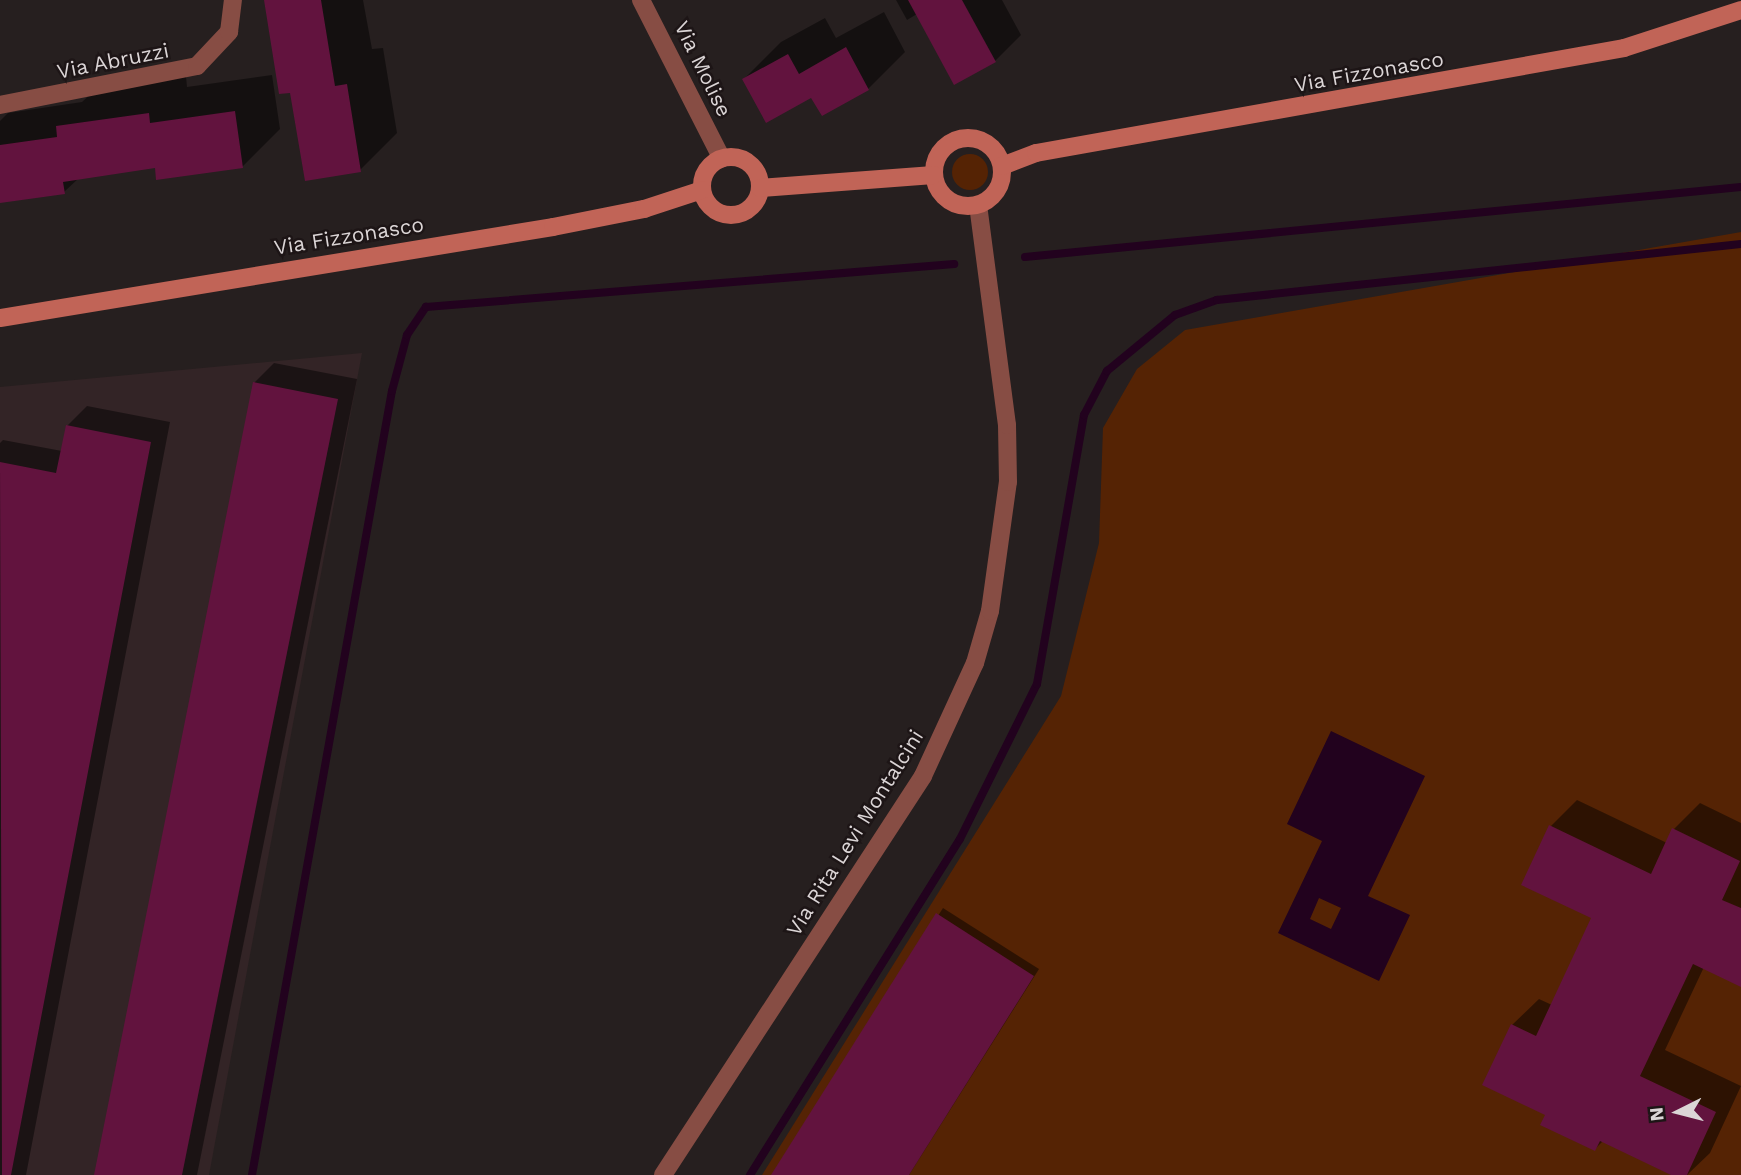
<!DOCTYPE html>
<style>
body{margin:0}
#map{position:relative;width:1741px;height:1175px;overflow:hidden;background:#261f1f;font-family:"Work Sans",sans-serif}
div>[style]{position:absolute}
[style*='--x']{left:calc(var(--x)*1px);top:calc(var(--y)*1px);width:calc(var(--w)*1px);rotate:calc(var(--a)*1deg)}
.built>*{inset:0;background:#332426}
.green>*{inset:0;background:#552304}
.round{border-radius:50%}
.water>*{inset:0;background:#22021e}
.shadow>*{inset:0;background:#0007}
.stream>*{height:8px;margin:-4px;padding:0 4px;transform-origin:4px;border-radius:4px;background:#22021e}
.building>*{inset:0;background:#62133e}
.street>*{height:18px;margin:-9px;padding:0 9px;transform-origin:9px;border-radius:9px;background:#874d44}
.secondary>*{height:18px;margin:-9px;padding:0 9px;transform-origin:9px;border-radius:9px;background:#c16457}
.secondary>.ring{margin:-9px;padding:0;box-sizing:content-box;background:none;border:18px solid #c16457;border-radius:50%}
span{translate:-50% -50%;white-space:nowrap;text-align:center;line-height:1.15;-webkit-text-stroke:5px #1d1516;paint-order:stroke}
.street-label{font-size:21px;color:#dbd5d6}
.north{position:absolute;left:1643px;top:1077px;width:70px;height:70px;-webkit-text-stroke:5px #1d1516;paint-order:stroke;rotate:264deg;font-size:19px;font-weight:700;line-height:28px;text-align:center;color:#dbd5d6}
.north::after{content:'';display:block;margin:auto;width:24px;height:32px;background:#dbd5d6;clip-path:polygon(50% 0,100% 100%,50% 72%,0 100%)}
</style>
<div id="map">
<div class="built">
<i style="clip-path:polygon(362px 353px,209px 1175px,0 1175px,0 387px)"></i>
</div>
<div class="green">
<i class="round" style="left:952px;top:154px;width:36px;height:36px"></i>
<i style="clip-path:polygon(1741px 232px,1741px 1175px,762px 1175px,1061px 696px,1099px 543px,1103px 428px,1137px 369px,1185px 330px)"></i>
</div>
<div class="water">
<i style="clip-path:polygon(evenodd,1331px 731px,1425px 776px,1368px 896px,1410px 915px,1379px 981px,1278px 933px,1322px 841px,1287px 824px,1331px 731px,1319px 898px,1341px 908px,1331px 929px,1310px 919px,1319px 898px)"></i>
</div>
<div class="shadow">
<i style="clip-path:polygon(268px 0,363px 0,372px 49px,383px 48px,397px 133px,360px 170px,292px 91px)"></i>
<i style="clip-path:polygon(896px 0,1002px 0,1021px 35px,995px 61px,917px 14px,907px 20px)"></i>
<i style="clip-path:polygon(884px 12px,905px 52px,868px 89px,812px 96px,744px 79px,781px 42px,825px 18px,836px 38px)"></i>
<i style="clip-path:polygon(272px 75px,280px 129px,243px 166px,156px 166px,79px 178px,64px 192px,0 201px,0 121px,8px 113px,82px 102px,95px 90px,186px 76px,187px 87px)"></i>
<i style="clip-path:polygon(274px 363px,357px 379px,197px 1175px,95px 1175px,254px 383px)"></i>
<i style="clip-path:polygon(87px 406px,170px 422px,26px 1175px,0 1175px,0 443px,3px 440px,62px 451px,67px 426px)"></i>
<i style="clip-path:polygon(1577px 800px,1667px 843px,1674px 829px,1700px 803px,1741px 823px,1741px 985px,1704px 967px,1665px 1050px,1741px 1086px,1710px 1153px,1687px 1175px,1675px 1175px,1603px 1141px,1595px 1149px,1548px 1114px,1512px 1025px,1539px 999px,1552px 1005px,1594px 917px,1551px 826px)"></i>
<i style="clip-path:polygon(943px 908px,1039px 969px,909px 1175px,773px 1175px)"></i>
</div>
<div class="stream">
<i style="--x:1025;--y:257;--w:719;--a:-5.58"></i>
<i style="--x:252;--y:1175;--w:796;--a:-79.88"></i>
<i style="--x:392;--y:391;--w:58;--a:-75"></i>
<i style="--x:407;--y:335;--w:34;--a:-56"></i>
<i style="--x:426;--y:307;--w:530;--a:-4.66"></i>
<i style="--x:750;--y:1175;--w:396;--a:-58"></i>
<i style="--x:960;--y:839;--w:173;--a:-63.6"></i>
<i style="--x:1037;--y:684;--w:273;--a:-80.1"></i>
<i style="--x:1084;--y:415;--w:50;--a:-62.4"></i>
<i style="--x:1107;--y:371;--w:88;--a:-39.5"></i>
<i style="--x:1175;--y:315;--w:45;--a:-19.7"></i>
<i style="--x:1217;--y:300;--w:527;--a:-6.1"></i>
</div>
<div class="building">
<i style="clip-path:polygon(264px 0,321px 0,335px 86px,347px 84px,361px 172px,305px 181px,290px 93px,279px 94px)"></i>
<i style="clip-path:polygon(908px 0,962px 0,996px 62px,954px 85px)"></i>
<i style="clip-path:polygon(846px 47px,869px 90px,822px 116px,811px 98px,766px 123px,742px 79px,788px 54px,799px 74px)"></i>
<i style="clip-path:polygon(235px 111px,243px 168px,156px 180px,155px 168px,63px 182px,65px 194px,0 203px,0 145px,57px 137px,56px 126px,149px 113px,150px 123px)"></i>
<i style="clip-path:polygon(253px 382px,338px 399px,182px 1175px,94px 1175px)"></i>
<i style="clip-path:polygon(66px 425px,151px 442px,11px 1175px,2px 1175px,0 462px,56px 473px)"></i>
<i style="clip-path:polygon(1549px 825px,1651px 874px,1672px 828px,1740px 861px,1722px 900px,1741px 908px,1741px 987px,1693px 964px,1640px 1076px,1716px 1112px,1687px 1175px,1671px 1175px,1600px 1141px,1595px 1151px,1540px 1125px,1545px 1115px,1482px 1085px,1511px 1024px,1536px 1036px,1591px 918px,1521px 885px)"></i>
<i style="clip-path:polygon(936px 913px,1034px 976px,909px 1175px,771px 1175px)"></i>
</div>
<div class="street">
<i style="--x:641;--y:0;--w:178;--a:63"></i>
<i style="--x:0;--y:105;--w:201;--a:-11.2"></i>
<i style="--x:197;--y:66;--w:47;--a:-46.7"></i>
<i style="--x:229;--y:32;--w:32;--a:-83"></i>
<i style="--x:663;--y:1175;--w:476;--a:-56.9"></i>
<i style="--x:923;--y:776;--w:124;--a:-65.3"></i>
<i style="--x:975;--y:663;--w:54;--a:-73.9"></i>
<i style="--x:990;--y:611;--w:130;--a:-82.1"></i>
<i style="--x:1008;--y:482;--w:57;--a:-91"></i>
<i style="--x:1007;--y:425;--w:222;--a:-97.5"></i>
</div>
<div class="secondary">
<i class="ring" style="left:934px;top:138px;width:50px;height:50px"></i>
<i class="ring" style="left:702px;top:157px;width:40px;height:40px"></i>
<i style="--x:1002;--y:166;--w:36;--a:-21"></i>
<i style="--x:1036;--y:153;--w:597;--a:-10.12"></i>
<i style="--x:1624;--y:48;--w:123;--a:-18"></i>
<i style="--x:760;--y:188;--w:174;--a:-4.3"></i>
<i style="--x:0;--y:318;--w:560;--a:-9.34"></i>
<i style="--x:553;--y:227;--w:93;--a:-11.2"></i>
<i style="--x:644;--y:209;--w:61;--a:-18.1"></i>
</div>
<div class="street-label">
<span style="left:113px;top:61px;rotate:-11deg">Via Abruzzi</span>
<span style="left:703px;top:69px;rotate:64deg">Via Molise</span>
<span style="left:1369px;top:72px;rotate:-10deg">Via Fizzonasco</span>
<span style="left:349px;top:236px;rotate:-9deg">Via Fizzonasco</span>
<span style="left:855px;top:833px;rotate:-58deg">Via Rita Levi Montalcini</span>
</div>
<div class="north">N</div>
</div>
